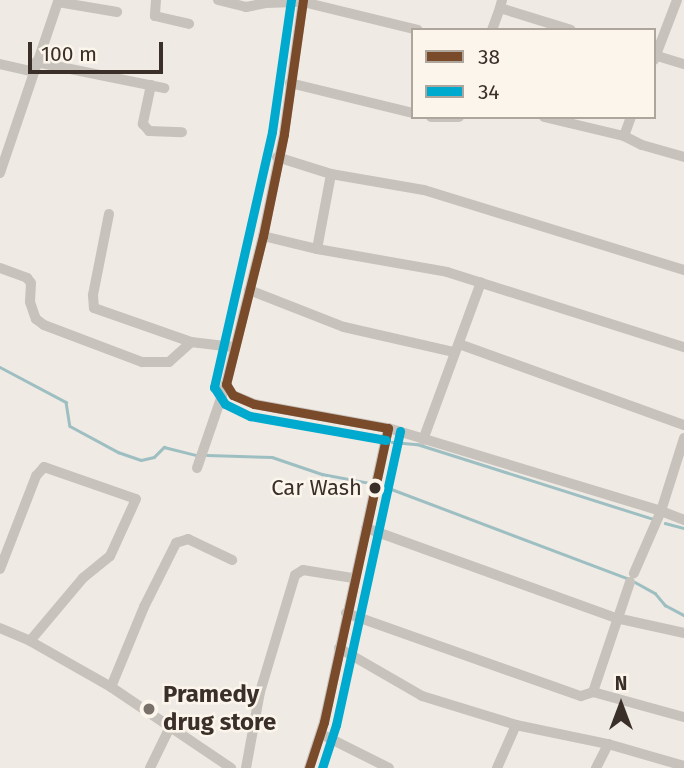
<!DOCTYPE html>
<style>
body{margin:0}
#map{position:relative;width:684px;height:768px;overflow:hidden;background:#efeae4;font-family:"Fira Sans",sans-serif}
div>[style]{position:absolute}
[style*='--x']{left:calc(var(--x)*1px);top:calc(var(--y)*1px);width:calc(var(--w)*1px);rotate:calc(var(--a)*1deg)}
.stream>*{height:2.5px;margin:-1.25px;padding:0 1.25px;transform-origin:1.25px;border-radius:1.25px;background:#9ebfc2}
.minor>*{height:10px;margin:-5px;padding:0 5px;transform-origin:5px;border-radius:5px;background:#c8c2bc}
.bus-1>*{height:9px;margin:-4.5px;padding:0 4.5px;transform-origin:4.5px;border-radius:4.5px;background:#7a4b2a}
.bus-2>*{height:9px;margin:-4.5px;padding:0 4.5px;transform-origin:4.5px;border-radius:4.5px;background:#00a9ce}
.dots>*{width:19px;height:19px;translate:-50% -50%;box-sizing:border-box;border:4px solid #fbf5eb;border-radius:50%}
span{translate:-50% -50%;white-space:nowrap;text-align:center;line-height:1.15;-webkit-text-stroke:5px #fbf5eb;paint-order:stroke}
.bus-label{font-size:22px;color:#3a3029}
.right{translate:-100% -50%;text-align:right}
.poi-label{font-size:24px;color:#3a3029;font-weight:700}
.left{translate:0 -50%;text-align:left}
.legend{position:absolute;left:411px;top:28px;width:245px;height:91px;box-sizing:border-box;background:#fbf5eb;border:2px solid #aea69d;margin:0;padding:9px 12px;list-style:none;font-size:21px;color:#3a3029}
.legend li{display:flex;align-items:center;gap:14px;height:35px}
.legend b{width:35px;border:2px solid #aea69d}
.north{position:absolute;left:586px;top:670px;width:70px;height:70px;-webkit-text-stroke:5px #fbf5eb;paint-order:stroke;rotate:0deg;font-size:19px;font-weight:700;line-height:28px;text-align:center;color:#3a3029}
.north::after{content:'';display:block;margin:auto;width:24px;height:32px;background:#3a3029;clip-path:polygon(50% 0,100% 100%,50% 72%,0 100%)}
.scale{position:absolute;left:28px;top:42px;width:135px;height:32px;box-sizing:border-box;border:4px solid #3a3029;border-top:0;padding-left:9px;font-size:21px;line-height:24px;white-space:nowrap;color:#3a3029;-webkit-text-stroke:5px #fbf5eb;paint-order:stroke}
</style>
<div id="map">
<div class="stream">
<i style="--x:0;--y:367;--w:75;--a:27.9"></i>
<i style="--x:66;--y:402;--w:24;--a:81"></i>
<i style="--x:70;--y:426;--w:55;--a:28.4"></i>
<i style="--x:118;--y:452;--w:24;--a:19"></i>
<i style="--x:141;--y:460;--w:13;--a:-13"></i>
<i style="--x:154;--y:457;--w:14;--a:-45"></i>
<i style="--x:164;--y:447;--w:33;--a:14"></i>
<i style="--x:392;--y:442;--w:25;--a:5"></i>
<i style="--x:417;--y:444;--w:249;--a:17.6"></i>
<i style="--x:207;--y:455;--w:65;--a:1.8"></i>
<i style="--x:272;--y:457;--w:53;--a:18.8"></i>
<i style="--x:322;--y:474;--w:49;--a:10.6"></i>
<i style="--x:386;--y:487;--w:260;--a:20.7"></i>
<i style="--x:665;--y:523;--w:20;--a:15"></i>
<i style="--x:635;--y:582;--w:23;--a:29"></i>
<i style="--x:655;--y:593;--w:16;--a:50"></i>
<i style="--x:665;--y:605;--w:21;--a:28"></i>
</div>
<div class="minor">
<i style="--x:156;--y:0;--w:16;--a:94"></i>
<i style="--x:155;--y:16;--w:35;--a:13"></i>
<i style="--x:218;--y:0;--w:29;--a:14"></i>
<i style="--x:246;--y:7;--w:20;--a:-11"></i>
<i style="--x:266;--y:3;--w:37;--a:-2"></i>
<i style="--x:303;--y:2;--w:118;--a:13.7"></i>
<i style="--x:303;--y:0;--w:135;--a:98.1"></i>
<i style="--x:284;--y:134;--w:104;--a:101.6"></i>
<i style="--x:263;--y:236;--w:153;--a:104"></i>
<i style="--x:226;--y:384;--w:13;--a:58"></i>
<i style="--x:233;--y:395;--w:23;--a:23"></i>
<i style="--x:254;--y:404;--w:136;--a:10.2"></i>
<i style="--x:388;--y:428;--w:285;--a:16.9"></i>
<i style="--x:661;--y:511;--w:68;--a:113.5"></i>
<i style="--x:502;--y:0;--w:8;--a:104"></i>
<i style="--x:500;--y:8;--w:74;--a:17.2"></i>
<i style="--x:492;--y:30;--w:23;--a:-70"></i>
<i style="--x:654;--y:55;--w:31;--a:17"></i>
<i style="--x:654;--y:60;--w:64;--a:-69"></i>
<i style="--x:36;--y:62;--w:131;--a:11.5"></i>
<i style="--x:0;--y:64;--w:35;--a:13"></i>
<i style="--x:290;--y:83;--w:127;--a:13.7"></i>
<i style="--x:151;--y:85;--w:40;--a:102"></i>
<i style="--x:143;--y:124;--w:9;--a:49"></i>
<i style="--x:149;--y:131;--w:33;--a:2"></i>
<i style="--x:431;--y:117;--w:28;--a:0"></i>
<i style="--x:544;--y:117;--w:82;--a:13.4"></i>
<i style="--x:624;--y:136;--w:20;--a:-70"></i>
<i style="--x:624;--y:136;--w:20;--a:27"></i>
<i style="--x:642;--y:145;--w:44;--a:15.9"></i>
<i style="--x:277;--y:157;--w:57;--a:17.5"></i>
<i style="--x:331;--y:174;--w:94;--a:9.8"></i>
<i style="--x:424;--y:190;--w:272;--a:17.1"></i>
<i style="--x:0;--y:173;--w:181;--a:-71.3"></i>
<i style="--x:58;--y:2;--w:60;--a:9.6"></i>
<i style="--x:109;--y:214;--w:83;--a:101.2"></i>
<i style="--x:93;--y:295;--w:13;--a:86"></i>
<i style="--x:94;--y:308;--w:103;--a:19.3"></i>
<i style="--x:263;--y:236;--w:56;--a:13.5"></i>
<i style="--x:317;--y:249;--w:132;--a:10"></i>
<i style="--x:447;--y:272;--w:249;--a:17.6"></i>
<i style="--x:317;--y:249;--w:76;--a:-79.4"></i>
<i style="--x:0;--y:268;--w:29;--a:20"></i>
<i style="--x:27;--y:278;--w:6;--a:51"></i>
<i style="--x:31;--y:283;--w:19;--a:93"></i>
<i style="--x:30;--y:302;--w:18;--a:71"></i>
<i style="--x:36;--y:319;--w:10;--a:37"></i>
<i style="--x:44;--y:325;--w:105;--a:20.7"></i>
<i style="--x:142;--y:362;--w:27;--a:0"></i>
<i style="--x:169;--y:362;--w:30;--a:-42"></i>
<i style="--x:191;--y:342;--w:42;--a:6.8"></i>
<i style="--x:249;--y:290;--w:102;--a:21.3"></i>
<i style="--x:344;--y:327;--w:113;--a:12.8"></i>
<i style="--x:459;--y:344;--w:239;--a:19.8"></i>
<i style="--x:684;--y:438;--w:77;--a:107.5"></i>
<i style="--x:661;--y:511;--w:25;--a:21"></i>
<i style="--x:423;--y:440;--w:168;--a:-69.8"></i>
<i style="--x:197;--y:468;--w:89;--a:-71"></i>
<i style="--x:366;--y:528;--w:266;--a:19.8"></i>
<i style="--x:616;--y:618;--w:70;--a:12.4"></i>
<i style="--x:0;--y:569;--w:100;--a:-68.8"></i>
<i style="--x:36;--y:476;--w:12;--a:-48"></i>
<i style="--x:44;--y:467;--w:97;--a:19.2"></i>
<i style="--x:136;--y:499;--w:63;--a:114.5"></i>
<i style="--x:110;--y:556;--w:35;--a:141"></i>
<i style="--x:83;--y:578;--w:82;--a:130.1"></i>
<i style="--x:346;--y:613;--w:249;--a:19.5"></i>
<i style="--x:581;--y:696;--w:13;--a:-18"></i>
<i style="--x:593;--y:692;--w:94;--a:15.4"></i>
<i style="--x:0;--y:628;--w:33;--a:23"></i>
<i style="--x:30;--y:641;--w:93;--a:29.6"></i>
<i style="--x:111;--y:687;--w:145;--a:34"></i>
<i style="--x:339;--y:648;--w:96;--a:30"></i>
<i style="--x:422;--y:696;--w:98;--a:17.1"></i>
<i style="--x:516;--y:725;--w:94;--a:11.7"></i>
<i style="--x:608;--y:744;--w:79;--a:16.1"></i>
<i style="--x:111;--y:687;--w:87;--a:-67.6"></i>
<i style="--x:144;--y:607;--w:72;--a:-63.4"></i>
<i style="--x:176;--y:543;--w:13;--a:-18"></i>
<i style="--x:188;--y:539;--w:49;--a:25.5"></i>
<i style="--x:593;--y:692;--w:116;--a:-71.4"></i>
<i style="--x:321;--y:734;--w:76;--a:26.6"></i>
<i style="--x:150;--y:768;--w:46;--a:-64"></i>
<i style="--x:246;--y:768;--w:77;--a:-79.6"></i>
<i style="--x:260;--y:692;--w:122;--a:-73.3"></i>
<i style="--x:295;--y:575;--w:9;--a:-32"></i>
<i style="--x:303;--y:570;--w:51;--a:9.1"></i>
<i style="--x:309;--y:768;--w:48;--a:-71.9"></i>
<i style="--x:324;--y:722;--w:301;--a:-77.7"></i>
<i style="--x:497;--y:768;--w:47;--a:-66.2"></i>
<i style="--x:596;--y:768;--w:27;--a:-63"></i>
</div>
<div class="bus-1">
<i style="--x:303;--y:0;--w:135;--a:98.1"></i>
<i style="--x:284;--y:134;--w:104;--a:101.6"></i>
<i style="--x:263;--y:236;--w:153;--a:104"></i>
<i style="--x:226;--y:384;--w:13;--a:58"></i>
<i style="--x:233;--y:395;--w:23;--a:23"></i>
<i style="--x:254;--y:404;--w:136;--a:10.2"></i>
<i style="--x:309;--y:768;--w:48;--a:-71.9"></i>
<i style="--x:324;--y:722;--w:301;--a:-77.7"></i>
</div>
<div class="bus-2">
<i style="--x:291;--y:0;--w:133;--a:98.2"></i>
<i style="--x:272;--y:132;--w:262;--a:102.8"></i>
<i style="--x:214;--y:387;--w:20;--a:57"></i>
<i style="--x:225;--y:404;--w:28;--a:26"></i>
<i style="--x:250;--y:416;--w:138;--a:10"></i>
<i style="--x:322;--y:768;--w:45;--a:-72"></i>
<i style="--x:336;--y:725;--w:301;--a:-77.7"></i>
</div>
<div class="dots">
<i style="left:375px;top:488px;background:#3a3029"></i>
<i style="left:149px;top:709px;background:#79716a"></i>
</div>
<div class="bus-label">
<span class="right" style="left:362px;top:488px">Car Wash</span>
</div>
<div class="poi-label">
<span class="left" style="left:163px;top:709px">Pramedy<br>drug store</span>
</div>
<ul class="legend">
<li><b style="height:9px;background:#7a4b2a"></b>38</li>
<li><b style="height:9px;background:#00a9ce"></b>34</li>
</ul>
<div class="north">N</div>
<div class="scale">100 m</div>
</div>
